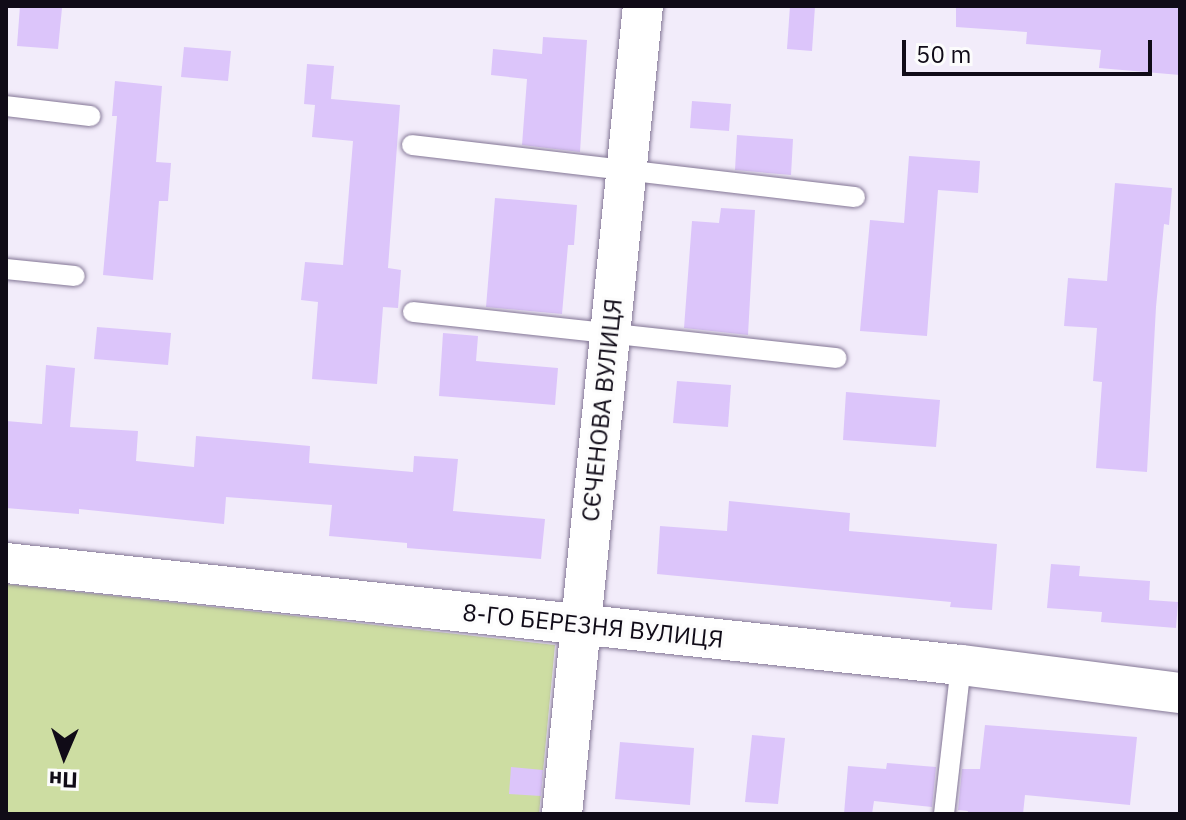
<!DOCTYPE html>
<meta charset="utf-8">
<style>
body{margin:0}
#map{position:relative;width:1186px;height:820px;overflow:hidden;background:#f2ecfa;font-family:"IBM Plex Sans",sans-serif}
div>[style]{position:absolute}
[style*='--x']{left:calc(var(--x)*1px);top:calc(var(--y)*1px);width:calc(var(--w)*1px);rotate:calc(var(--a)*1deg)}
.green>*{inset:0;background:#cddda2}
.building>*{inset:0;background:#dcc5fa}
.roads{filter:drop-shadow(0 0 2px #837695) drop-shadow(0 0 2px #837695)}
.lane>*{height:20px;margin:-10px;padding:0 10px;transform-origin:10px;border-radius:10px;background:#fff}
.street>*{height:40px;margin:-20px;padding:0 20px;transform-origin:20px;border-radius:20px;background:#fff}
span{translate:-50% -50%;white-space:nowrap;text-align:center;line-height:1.15;-webkit-text-stroke:6px #fcfcfc;paint-order:stroke}
.street-label{font-size:24px;color:#100b17}
.frame{position:absolute;inset:0;border:8px solid #100b17;pointer-events:none}
.north{position:absolute;left:24px;top:716px;width:80px;height:80px;-webkit-text-stroke:6px #fcfcfc;paint-order:stroke;rotate:182deg;font-size:22px;font-weight:700;line-height:32px;text-align:center;color:#100b17}
.north::after{content:'';display:block;margin:auto;width:28px;height:36px;background:#100b17;clip-path:polygon(50% 0,100% 100%,50% 72%,0 100%)}
.scale{position:absolute;left:902px;top:40px;width:250px;height:36px;box-sizing:border-box;border:4px solid #100b17;border-top:0;padding-left:10px;font-size:24px;line-height:28px;white-space:nowrap;color:#100b17;-webkit-text-stroke:6px #fcfcfc;paint-order:stroke}
</style>
<div id="map">
<div class="green">
<i style="clip-path:polygon(6px 584px,555px 645px,539px 814px,6px 814px)"></i>
</div>
<div class="building">
<i style="clip-path:polygon(20px 6px,62px 8px,58px 49px,17px 46px)"></i>
<i style="clip-path:polygon(790px 6px,815px 6px,812px 51px,787px 49px)"></i>
<i style="clip-path:polygon(956px 6px,1180px 6px,1180px 75px,1099px 68px,1101px 50px,1026px 44px,1027px 32px,956px 27px)"></i>
<i style="clip-path:polygon(543px 37px,587px 40px,580px 152px,522px 145px,527px 79px,491px 75px,493px 49px,542px 54px)"></i>
<i style="clip-path:polygon(184px 47px,231px 51px,228px 81px,181px 77px)"></i>
<i style="clip-path:polygon(307px 64px,334px 66px,331px 99px,400px 105px,388px 268px,401px 270px,398px 308px,383px 307px,377px 384px,312px 379px,318px 302px,301px 300px,305px 262px,343px 265px,353px 141px,312px 137px,315px 105px,304px 104px)"></i>
<i style="clip-path:polygon(115px 81px,162px 86px,156px 162px,171px 163px,168px 201px,159px 201px,153px 280px,103px 275px,117px 116px,112px 116px)"></i>
<i style="clip-path:polygon(692px 101px,731px 104px,729px 131px,690px 128px)"></i>
<i style="clip-path:polygon(737px 135px,793px 139px,791px 175px,735px 170px)"></i>
<i style="clip-path:polygon(909px 156px,980px 161px,978px 193px,938px 190px,927px 336px,860px 331px,870px 220px,904px 223px)"></i>
<i style="clip-path:polygon(1115px 183px,1172px 188px,1169px 225px,1164px 224px,1156px 307px,1147px 472px,1096px 468px,1102px 382px,1093px 381px,1097px 328px,1064px 326px,1068px 278px,1107px 281px)"></i>
<i style="clip-path:polygon(495px 198px,577px 205px,574px 245px,568px 245px,562px 314px,486px 307px)"></i>
<i style="clip-path:polygon(721px 208px,755px 210px,748px 335px,684px 328px,692px 221px,719px 223px)"></i>
<i style="clip-path:polygon(97px 327px,171px 333px,168px 365px,94px 359px)"></i>
<i style="clip-path:polygon(443px 333px,478px 336px,476px 361px,558px 368px,555px 405px,439px 396px)"></i>
<i style="clip-path:polygon(46px 365px,75px 368px,70px 427px,138px 431px,136px 461px,194px 467px,196px 436px,310px 446px,309px 463px,413px 472px,414px 456px,458px 459px,453px 511px,545px 519px,541px 559px,407px 548px,407px 543px,329px 536px,332px 505px,226px 497px,224px 524px,79px 509px,79px 514px,6px 508px,6px 421px,42px 424px)"></i>
<i style="clip-path:polygon(677px 381px,731px 385px,728px 427px,673px 423px)"></i>
<i style="clip-path:polygon(846px 392px,940px 400px,936px 447px,843px 440px)"></i>
<i style="clip-path:polygon(729px 501px,850px 513px,849px 531px,997px 544px,992px 610px,950px 607px,951px 602px,657px 574px,660px 526px,727px 531px)"></i>
<i style="clip-path:polygon(1051px 564px,1080px 566px,1079px 576px,1150px 581px,1149px 600px,1178px 602px,1176px 628px,1101px 622px,1102px 612px,1047px 608px)"></i>
<i style="clip-path:polygon(985px 725px,1137px 737px,1130px 805px,1025px 795px,1023px 814px,967px 814px,968px 811px,958px 810px,962px 769px,980px 769px)"></i>
<i style="clip-path:polygon(752px 735px,785px 738px,778px 804px,745px 802px)"></i>
<i style="clip-path:polygon(620px 742px,694px 748px,690px 805px,615px 799px)"></i>
<i style="clip-path:polygon(887px 763px,936px 767px,932px 807px,874px 801px,872px 814px,844px 814px,848px 766px,886px 769px)"></i>
<i style="clip-path:polygon(511px 767px,543px 770px,541px 796px,509px 794px)"></i>
</div>
<div class="roads">
<div class="lane">
<i style="--x:6;--y:106;--w:85;--a:6.8"></i>
<i style="--x:412;--y:145;--w:446;--a:6.7"></i>
<i style="--x:6;--y:269;--w:69;--a:5.8"></i>
<i style="--x:413;--y:312;--w:426;--a:6.2"></i>
<i style="--x:944;--y:814;--w:150;--a:-83.5"></i>
</div>
<div class="street">
<i style="--x:6;--y:563;--w:960;--a:6.1"></i>
<i style="--x:961;--y:665;--w:221;--a:7.3"></i>
<i style="--x:562;--y:814;--w:812;--a:-84.28"></i>
</div>
</div>
<div class="street-label">
<span style="left:602px;top:410px;rotate:-84deg">СЄЧЕНОВА ВУЛИЦЯ</span>
<span style="left:593px;top:626px;rotate:6deg">8-ГО БЕРЕЗНЯ ВУЛИЦЯ</span>
</div>
<div class="frame"></div>
<div class="north">Пн</div>
<div class="scale">50 m</div>
</div>
